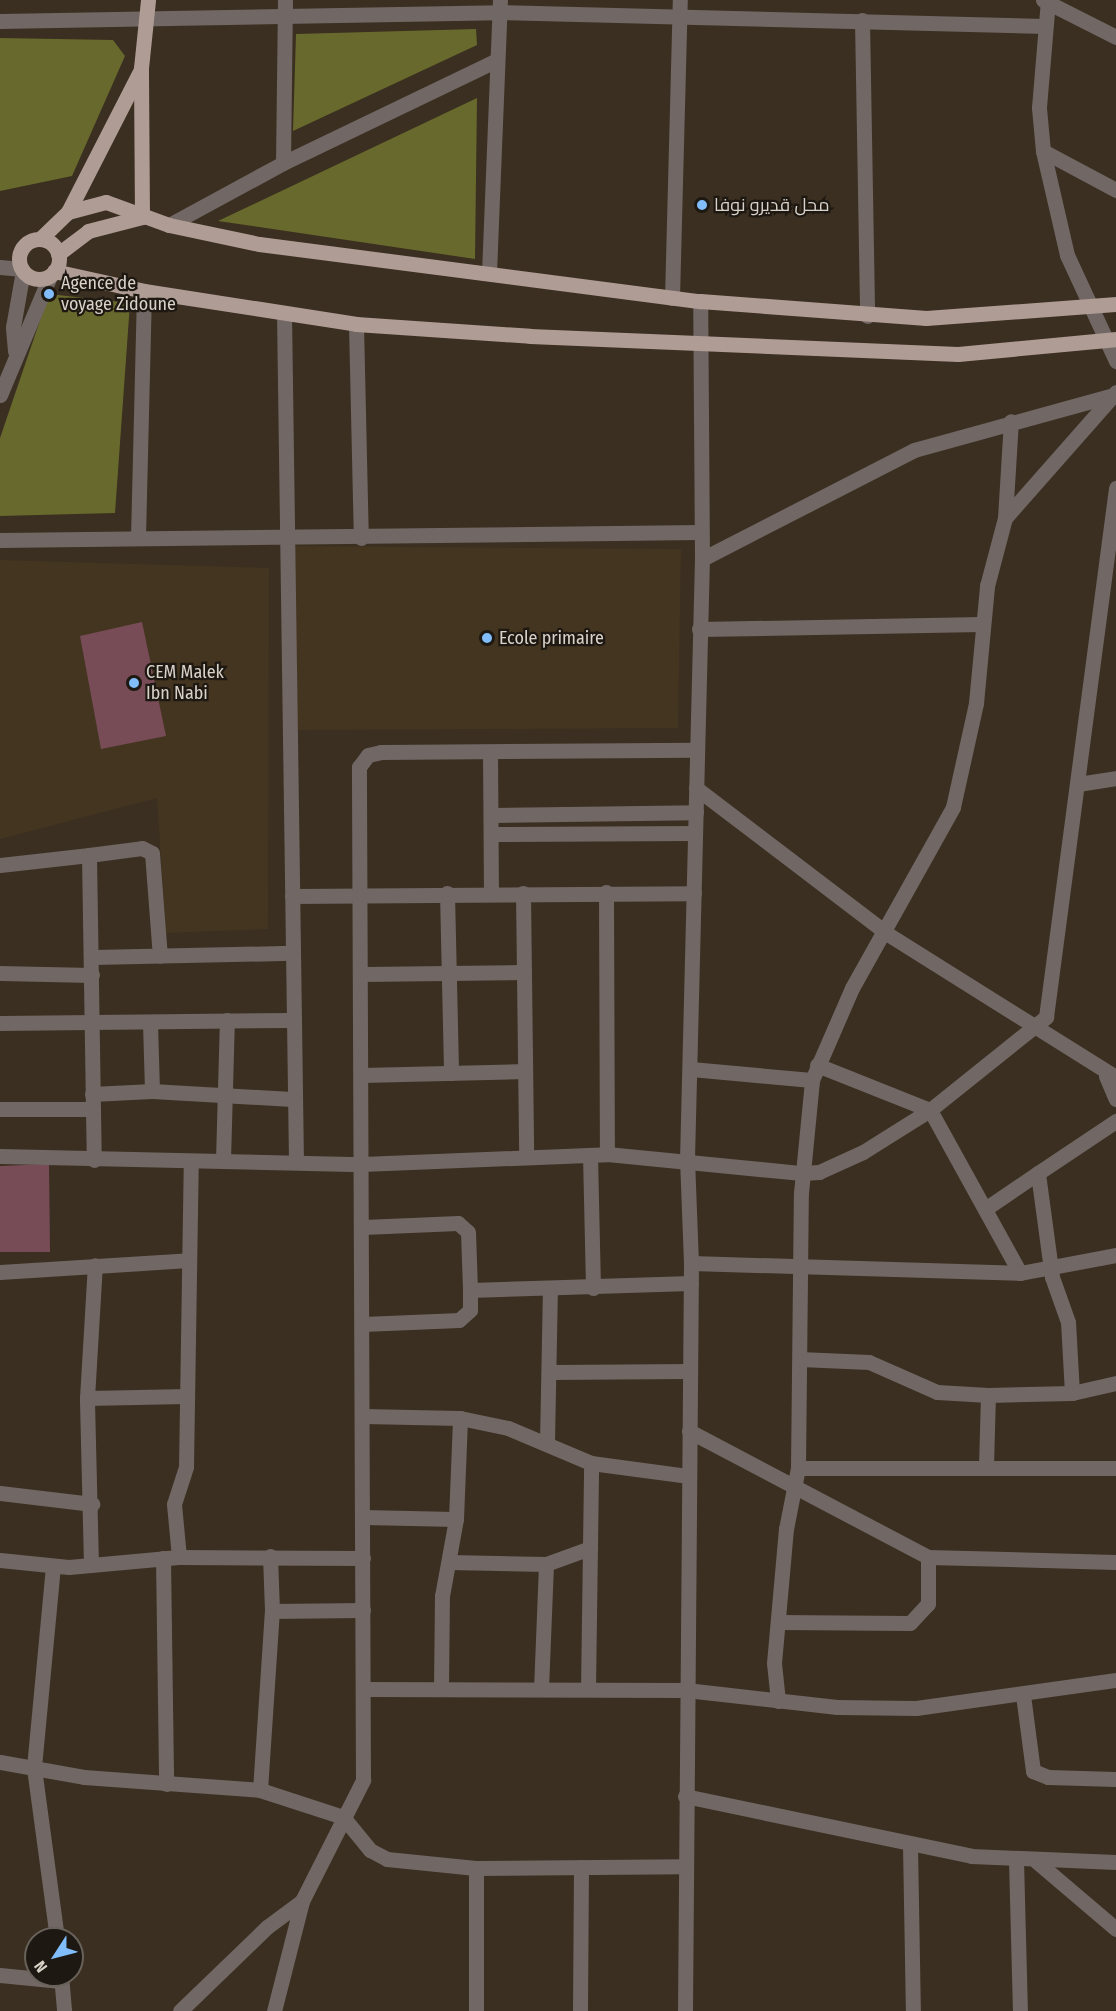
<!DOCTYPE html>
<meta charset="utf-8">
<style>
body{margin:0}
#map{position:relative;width:1116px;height:2011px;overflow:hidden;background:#3a2f20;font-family:"Fira Sans Condensed",Cairo,sans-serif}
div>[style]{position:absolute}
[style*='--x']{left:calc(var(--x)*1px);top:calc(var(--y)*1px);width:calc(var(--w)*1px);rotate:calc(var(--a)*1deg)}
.built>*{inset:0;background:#443520}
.green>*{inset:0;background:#784c56}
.building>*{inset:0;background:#68692c}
.minor>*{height:15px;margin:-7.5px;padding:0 7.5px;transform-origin:7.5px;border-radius:7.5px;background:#716764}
.major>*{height:15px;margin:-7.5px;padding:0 7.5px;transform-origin:7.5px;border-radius:7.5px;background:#af9c95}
.major>.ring{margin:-7.5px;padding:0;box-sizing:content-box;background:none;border:15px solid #af9c95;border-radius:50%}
.dots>*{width:16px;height:16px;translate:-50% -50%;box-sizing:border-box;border:3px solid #1d1811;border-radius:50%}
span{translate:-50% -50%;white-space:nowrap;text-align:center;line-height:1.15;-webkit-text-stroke:4.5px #1d1811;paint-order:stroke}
.poi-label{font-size:18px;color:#d9d2c9}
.left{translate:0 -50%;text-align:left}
.north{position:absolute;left:24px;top:1927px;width:60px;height:60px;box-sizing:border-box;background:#1d1811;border:2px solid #68625b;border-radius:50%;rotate:234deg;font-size:16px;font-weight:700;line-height:24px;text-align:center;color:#d9d2c9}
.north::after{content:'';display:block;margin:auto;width:21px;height:27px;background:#81bdfa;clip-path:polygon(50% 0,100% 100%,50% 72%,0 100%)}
</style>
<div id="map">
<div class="built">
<i style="clip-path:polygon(294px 546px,681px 549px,678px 728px,295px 730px)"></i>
<i style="clip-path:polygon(0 560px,269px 568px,268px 929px,166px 933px,157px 798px,0 839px)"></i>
</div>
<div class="green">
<i style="clip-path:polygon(142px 622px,166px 736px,101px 749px,80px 636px)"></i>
<i style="clip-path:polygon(49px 1164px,50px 1252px,0 1252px,0 1166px)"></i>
</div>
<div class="building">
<i style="clip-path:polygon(476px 29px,477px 45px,293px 131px,296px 34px)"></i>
<i style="clip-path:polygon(0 38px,113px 40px,125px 56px,72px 176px,0 191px)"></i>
<i style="clip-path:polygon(477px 98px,475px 259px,218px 221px)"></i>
<i style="clip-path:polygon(49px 294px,130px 303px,115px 513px,0 516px,0 438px)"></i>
</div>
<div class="minor">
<i style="--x:1043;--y:0;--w:82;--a:26.9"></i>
<i style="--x:1048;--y:0;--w:108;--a:94.8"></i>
<i style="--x:1039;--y:108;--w:43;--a:84.7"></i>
<i style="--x:1043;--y:151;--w:107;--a:77"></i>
<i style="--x:1067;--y:255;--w:117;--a:65.2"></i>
<i style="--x:862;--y:20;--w:296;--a:89"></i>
<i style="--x:0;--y:21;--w:499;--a:-1"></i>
<i style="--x:499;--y:12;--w:546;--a:1.47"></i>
<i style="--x:1043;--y:151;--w:83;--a:28.1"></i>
<i style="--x:283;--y:163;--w:163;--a:-89.3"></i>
<i style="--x:169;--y:225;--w:130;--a:-28.5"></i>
<i style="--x:283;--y:163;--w:237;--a:-25.7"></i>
<i style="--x:0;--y:267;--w:22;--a:5"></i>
<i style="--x:489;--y:273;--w:273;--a:-87.7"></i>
<i style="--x:672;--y:298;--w:298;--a:-88.5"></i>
<i style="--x:284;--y:313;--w:847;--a:89.19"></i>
<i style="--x:356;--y:324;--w:214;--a:88.7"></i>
<i style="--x:15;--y:351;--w:24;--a:-95"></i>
<i style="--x:13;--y:327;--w:57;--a:-79.9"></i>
<i style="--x:0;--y:395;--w:129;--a:-67.2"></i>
<i style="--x:1005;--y:518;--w:97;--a:-86.5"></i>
<i style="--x:138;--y:537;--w:246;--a:-88.6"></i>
<i style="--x:0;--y:540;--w:700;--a:-0.65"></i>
<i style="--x:702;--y:559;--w:238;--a:-27.2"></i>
<i style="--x:914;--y:450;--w:206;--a:-15.4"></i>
<i style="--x:699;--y:629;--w:283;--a:-1"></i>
<i style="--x:490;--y:752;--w:141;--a:89.6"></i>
<i style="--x:1078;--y:784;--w:38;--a:-9"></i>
<i style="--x:696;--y:788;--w:239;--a:37.3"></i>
<i style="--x:886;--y:933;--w:271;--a:32.1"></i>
<i style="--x:491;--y:815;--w:205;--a:-0.8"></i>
<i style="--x:491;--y:834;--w:204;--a:-0.3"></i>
<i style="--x:89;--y:855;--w:53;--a:-7.5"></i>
<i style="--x:142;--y:848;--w:11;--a:27"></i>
<i style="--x:152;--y:853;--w:103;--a:85.6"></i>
<i style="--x:0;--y:865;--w:90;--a:-6.4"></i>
<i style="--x:89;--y:855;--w:305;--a:89.1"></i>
<i style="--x:606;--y:892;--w:262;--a:89.8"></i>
<i style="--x:447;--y:893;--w:180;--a:88.7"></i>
<i style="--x:523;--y:893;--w:263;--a:89.3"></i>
<i style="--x:292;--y:896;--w:402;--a:-0.4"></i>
<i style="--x:93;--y:957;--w:198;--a:-1.2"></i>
<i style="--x:0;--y:973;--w:92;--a:1.2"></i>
<i style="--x:363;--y:974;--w:161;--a:-0.7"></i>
<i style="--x:0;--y:1023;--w:290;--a:-0.6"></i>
<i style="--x:150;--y:1023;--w:68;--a:88.3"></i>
<i style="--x:817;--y:1065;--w:122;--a:21.7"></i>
<i style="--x:930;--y:1110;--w:186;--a:61.1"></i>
<i style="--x:691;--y:1069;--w:121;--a:5.2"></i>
<i style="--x:362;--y:1075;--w:163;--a:-1.4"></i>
<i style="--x:1106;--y:1076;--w:25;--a:67"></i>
<i style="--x:92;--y:1094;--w:60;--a:-2.9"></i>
<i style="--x:152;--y:1091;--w:140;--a:3.3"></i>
<i style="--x:0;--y:1109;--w:93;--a:0"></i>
<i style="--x:590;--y:1155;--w:133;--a:88.7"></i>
<i style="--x:0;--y:1156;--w:362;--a:1.3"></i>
<i style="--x:362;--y:1164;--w:245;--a:-2.3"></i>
<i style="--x:607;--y:1154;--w:196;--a:5.6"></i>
<i style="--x:802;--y:1173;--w:17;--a:-3"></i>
<i style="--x:819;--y:1172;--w:48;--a:-24.4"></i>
<i style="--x:863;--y:1152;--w:79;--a:-32.1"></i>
<i style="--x:930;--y:1110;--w:149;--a:-38.7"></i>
<i style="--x:1046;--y:1017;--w:534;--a:-82.46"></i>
<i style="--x:223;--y:1160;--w:140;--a:-88.4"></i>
<i style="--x:985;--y:1209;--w:64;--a:-34.2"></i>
<i style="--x:363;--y:1227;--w:95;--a:-2.4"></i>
<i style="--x:458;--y:1223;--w:13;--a:42"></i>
<i style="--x:468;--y:1232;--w:58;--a:88"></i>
<i style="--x:470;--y:1290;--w:221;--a:-1.8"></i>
<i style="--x:691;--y:1263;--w:329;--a:1.7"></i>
<i style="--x:1020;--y:1273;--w:98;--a:-10.6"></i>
<i style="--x:0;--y:1272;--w:189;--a:-3.6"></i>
<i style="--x:363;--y:1324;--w:96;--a:-2.4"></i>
<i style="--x:459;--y:1320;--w:15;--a:-42"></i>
<i style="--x:470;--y:1310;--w:20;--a:-90"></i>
<i style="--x:800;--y:1359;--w:69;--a:2.5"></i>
<i style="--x:869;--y:1362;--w:74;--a:23.8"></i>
<i style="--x:937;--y:1392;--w:51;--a:3.4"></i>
<i style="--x:551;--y:1372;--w:139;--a:-0.4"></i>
<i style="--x:1072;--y:1393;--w:71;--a:-93.2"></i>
<i style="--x:1068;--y:1322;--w:48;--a:-109.6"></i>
<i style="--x:1052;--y:1277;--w:105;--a:-97.7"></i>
<i style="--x:1038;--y:1173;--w:94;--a:-33.7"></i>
<i style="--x:87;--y:1398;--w:100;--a:-1.1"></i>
<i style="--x:363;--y:1416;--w:97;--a:1.2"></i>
<i style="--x:460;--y:1418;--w:49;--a:11.8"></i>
<i style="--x:508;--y:1428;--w:90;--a:22.9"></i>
<i style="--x:591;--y:1463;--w:99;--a:7.6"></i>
<i style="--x:689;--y:1431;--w:270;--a:27.8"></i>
<i style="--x:928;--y:1557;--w:188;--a:1.5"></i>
<i style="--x:547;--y:1442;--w:152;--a:-88.9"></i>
<i style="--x:986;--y:1466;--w:71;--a:-88.4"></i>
<i style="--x:988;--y:1395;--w:84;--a:-1.4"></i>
<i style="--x:1072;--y:1393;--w:45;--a:-12.8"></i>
<i style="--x:798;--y:1468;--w:275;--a:-89.4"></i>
<i style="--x:801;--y:1193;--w:114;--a:-84.4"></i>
<i style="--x:812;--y:1080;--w:100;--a:-66.5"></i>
<i style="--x:852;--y:988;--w:207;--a:-60.8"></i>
<i style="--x:953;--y:807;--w:107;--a:-77.5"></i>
<i style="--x:976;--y:703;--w:118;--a:-84.6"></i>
<i style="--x:987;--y:586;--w:70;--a:-75.2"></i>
<i style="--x:1005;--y:518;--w:168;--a:-48.6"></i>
<i style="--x:0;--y:1493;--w:93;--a:6.8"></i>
<i style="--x:363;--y:1517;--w:93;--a:1.2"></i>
<i style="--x:270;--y:1556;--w:55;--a:87.9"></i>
<i style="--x:179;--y:1557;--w:53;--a:-95.4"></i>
<i style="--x:174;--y:1504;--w:39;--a:-72"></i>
<i style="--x:186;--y:1467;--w:305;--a:-89.1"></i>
<i style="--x:163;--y:1558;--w:226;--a:89.2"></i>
<i style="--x:0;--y:1560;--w:69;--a:5.8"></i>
<i style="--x:69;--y:1567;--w:110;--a:-5.2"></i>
<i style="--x:179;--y:1557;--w:184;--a:0.3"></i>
<i style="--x:449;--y:1562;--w:97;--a:1.2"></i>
<i style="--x:91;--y:1565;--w:167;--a:-91.4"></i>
<i style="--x:87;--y:1398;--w:133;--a:-86.6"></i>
<i style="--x:53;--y:1566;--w:203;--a:95.4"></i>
<i style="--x:34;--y:1768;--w:173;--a:82.3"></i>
<i style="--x:778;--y:1622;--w:132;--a:0.4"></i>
<i style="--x:910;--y:1623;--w:26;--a:-47"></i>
<i style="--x:928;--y:1604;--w:47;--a:-90"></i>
<i style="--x:365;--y:1689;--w:321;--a:0.2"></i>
<i style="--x:686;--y:1690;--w:152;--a:6.4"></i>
<i style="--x:837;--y:1707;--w:79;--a:0.7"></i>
<i style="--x:916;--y:1708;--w:202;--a:-8"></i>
<i style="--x:441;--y:1689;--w:93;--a:-89.4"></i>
<i style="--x:442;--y:1596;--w:78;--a:-79.7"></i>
<i style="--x:456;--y:1519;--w:101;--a:-87.7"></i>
<i style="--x:541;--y:1689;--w:125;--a:-87.7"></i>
<i style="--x:546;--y:1564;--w:47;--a:-20"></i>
<i style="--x:588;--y:1689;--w:226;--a:-89.2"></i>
<i style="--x:1023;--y:1695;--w:77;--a:82.5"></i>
<i style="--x:1033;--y:1771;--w:16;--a:22"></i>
<i style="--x:1048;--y:1777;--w:68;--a:1.7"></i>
<i style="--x:778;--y:1701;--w:38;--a:-96"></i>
<i style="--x:774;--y:1663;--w:135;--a:-84.9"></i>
<i style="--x:786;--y:1529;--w:62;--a:-78.9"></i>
<i style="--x:798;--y:1468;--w:318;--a:0"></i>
<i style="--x:0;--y:1762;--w:85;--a:10.1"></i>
<i style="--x:84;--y:1777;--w:176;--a:4.2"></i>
<i style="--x:260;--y:1790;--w:87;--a:18"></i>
<i style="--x:343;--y:1817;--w:43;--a:50.7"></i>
<i style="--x:370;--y:1850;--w:19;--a:28"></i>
<i style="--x:387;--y:1859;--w:89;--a:5.8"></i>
<i style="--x:260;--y:1790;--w:179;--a:-86.2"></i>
<i style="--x:272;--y:1611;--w:91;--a:-0.6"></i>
<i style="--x:685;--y:1796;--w:292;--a:11.8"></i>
<i style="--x:971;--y:1856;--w:145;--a:2.4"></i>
<i style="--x:910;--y:1845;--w:166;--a:89"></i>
<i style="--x:1016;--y:1860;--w:151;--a:88.5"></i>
<i style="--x:1036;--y:1861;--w:105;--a:40.4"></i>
<i style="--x:0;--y:1975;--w:61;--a:5.6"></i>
<i style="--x:61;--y:1975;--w:36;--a:85"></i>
<i style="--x:180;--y:2011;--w:121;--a:-44"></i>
<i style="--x:267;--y:1927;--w:44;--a:-36.6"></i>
<i style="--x:274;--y:2011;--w:114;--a:-75.7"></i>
<i style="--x:302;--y:1901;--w:136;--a:-63.2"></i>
<i style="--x:363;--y:1780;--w:1013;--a:-90.23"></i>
<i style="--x:359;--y:767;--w:15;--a:-53"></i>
<i style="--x:368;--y:755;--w:13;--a:-13"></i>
<i style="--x:381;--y:752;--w:316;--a:-0.4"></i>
<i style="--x:476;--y:2011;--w:143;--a:-90"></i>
<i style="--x:476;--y:1868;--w:209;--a:-0.5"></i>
<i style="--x:580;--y:2011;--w:144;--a:-89.6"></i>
<i style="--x:685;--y:2011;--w:748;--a:-89.54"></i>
<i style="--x:691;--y:1263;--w:104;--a:-92.2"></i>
<i style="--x:687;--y:1159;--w:600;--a:-88.57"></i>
<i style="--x:702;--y:559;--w:258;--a:-90.4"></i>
</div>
<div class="major">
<i style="--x:68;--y:212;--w:158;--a:-62.9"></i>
<i style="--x:142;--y:217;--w:149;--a:-90.4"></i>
<i style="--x:141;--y:68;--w:68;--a:-84.1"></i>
<i style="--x:40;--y:239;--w:39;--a:-44"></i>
<i style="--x:68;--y:212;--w:39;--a:-15"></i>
<i style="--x:106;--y:202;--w:67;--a:20.1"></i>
<i style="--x:169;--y:225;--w:92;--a:11.9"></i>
<i style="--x:259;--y:244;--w:445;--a:7.4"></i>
<i style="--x:700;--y:301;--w:227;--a:4.3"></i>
<i style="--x:926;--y:318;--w:191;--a:-4.2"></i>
<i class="ring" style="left:19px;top:239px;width:25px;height:25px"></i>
<i style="--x:58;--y:254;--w:38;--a:-37"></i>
<i style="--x:88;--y:231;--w:56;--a:-14.5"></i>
<i style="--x:54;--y:271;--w:92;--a:12.5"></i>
<i style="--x:144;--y:291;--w:215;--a:8.8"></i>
<i style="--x:356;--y:324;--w:174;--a:3.9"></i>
<i style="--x:530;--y:336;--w:428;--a:2.4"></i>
<i style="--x:958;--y:354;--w:159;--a:-5.4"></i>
</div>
<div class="dots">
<i style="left:702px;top:205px;background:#81bdfa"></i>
<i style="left:49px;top:294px;background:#81bdfa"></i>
<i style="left:487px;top:638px;background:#81bdfa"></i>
<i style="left:134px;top:683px;background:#81bdfa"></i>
</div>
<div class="poi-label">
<span class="left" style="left:714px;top:205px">محل قديرو نوفا</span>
<span class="left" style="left:61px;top:294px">Agence de<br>voyage Zidoune</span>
<span class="left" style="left:499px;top:638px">Ecole primaire</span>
<span class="left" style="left:146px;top:683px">CEM Malek<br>Ibn Nabi</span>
</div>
<div class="north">N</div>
</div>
